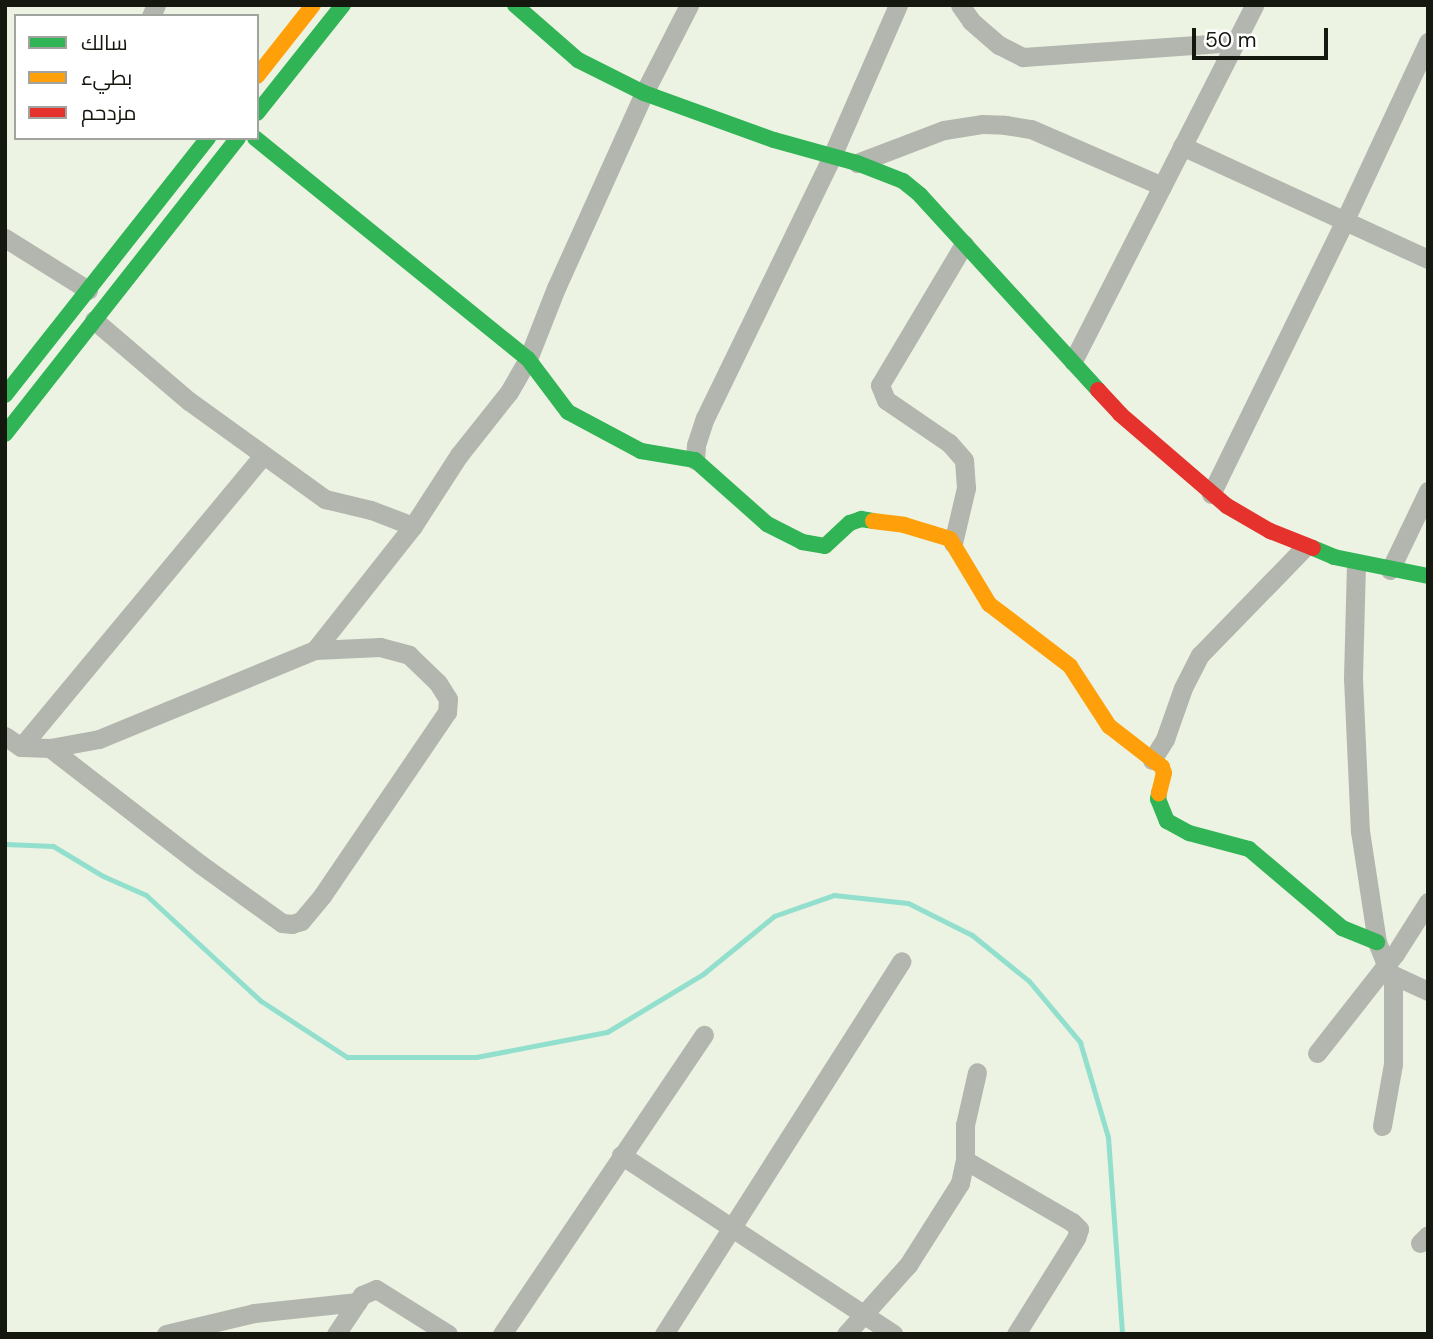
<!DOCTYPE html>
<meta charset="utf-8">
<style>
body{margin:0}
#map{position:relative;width:1433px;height:1339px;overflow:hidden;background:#edf3e2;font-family:"DM Sans",Cairo,sans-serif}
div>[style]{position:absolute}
.stream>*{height:5px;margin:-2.5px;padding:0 2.5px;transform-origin:2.5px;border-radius:2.5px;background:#92dfce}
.street>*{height:19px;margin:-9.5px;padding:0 9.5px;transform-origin:9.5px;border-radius:9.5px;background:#b2b6af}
.fast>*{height:16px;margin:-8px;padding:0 8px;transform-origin:8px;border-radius:8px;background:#30b455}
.slow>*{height:16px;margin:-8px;padding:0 8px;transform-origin:8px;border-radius:8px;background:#ff9f0a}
.jam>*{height:16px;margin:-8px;padding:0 8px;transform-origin:8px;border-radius:8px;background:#e5322d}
span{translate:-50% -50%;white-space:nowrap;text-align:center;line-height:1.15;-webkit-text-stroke:6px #fff;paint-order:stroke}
.frame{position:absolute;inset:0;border:7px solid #15180e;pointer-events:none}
.legend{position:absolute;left:14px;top:14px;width:245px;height:126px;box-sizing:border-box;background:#fff;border:2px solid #a1a39f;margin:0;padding:9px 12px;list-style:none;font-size:21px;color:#15180e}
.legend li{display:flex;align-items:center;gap:14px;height:35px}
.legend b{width:35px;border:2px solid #a1a39f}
.scale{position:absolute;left:1192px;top:28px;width:136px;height:32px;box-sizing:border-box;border:4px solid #15180e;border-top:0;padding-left:9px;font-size:21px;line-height:24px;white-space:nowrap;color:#15180e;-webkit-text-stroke:5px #fff;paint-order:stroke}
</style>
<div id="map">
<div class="stream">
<i style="left:5px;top:844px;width:48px;rotate:2.4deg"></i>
<i style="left:53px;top:846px;width:58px;rotate:31deg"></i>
<i style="left:103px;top:876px;width:47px;rotate:23.8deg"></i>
<i style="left:146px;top:895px;width:156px;rotate:42.7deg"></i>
<i style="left:261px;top:1001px;width:103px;rotate:33.1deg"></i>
<i style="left:347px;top:1057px;width:129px"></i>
<i style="left:476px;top:1057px;width:133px;rotate:-10.8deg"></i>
<i style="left:607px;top:1032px;width:112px;rotate:-31.1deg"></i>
<i style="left:703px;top:974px;width:92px;rotate:-39.2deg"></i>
<i style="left:774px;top:916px;width:64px;rotate:-19.3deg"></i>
<i style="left:834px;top:895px;width:74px;rotate:6.2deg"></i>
<i style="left:908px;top:903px;width:72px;rotate:26.6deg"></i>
<i style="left:972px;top:935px;width:73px;rotate:38.9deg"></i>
<i style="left:1029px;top:981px;width:80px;rotate:50.1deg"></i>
<i style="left:1080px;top:1042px;width:99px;rotate:73.6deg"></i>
<i style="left:1108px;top:1137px;width:197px;rotate:85.9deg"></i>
</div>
<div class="street">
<i style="left:960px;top:5px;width:19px;rotate:55deg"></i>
<i style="left:971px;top:21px;width:37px;rotate:41deg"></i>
<i style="left:999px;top:45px;width:27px;rotate:27deg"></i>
<i style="left:1023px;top:57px;width:213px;rotate:-4deg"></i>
<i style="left:151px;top:16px;width:12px;rotate:-66deg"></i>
<i style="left:1182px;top:146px;width:271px;rotate:24.7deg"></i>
<i style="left:857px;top:163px;width:93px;rotate:-20.8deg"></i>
<i style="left:944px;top:130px;width:38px;rotate:-9deg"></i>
<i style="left:982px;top:124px;width:23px;rotate:2deg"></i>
<i style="left:1005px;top:125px;width:26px;rotate:9deg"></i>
<i style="left:1031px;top:129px;width:143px;rotate:23.5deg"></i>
<i style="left:5px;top:238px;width:98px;rotate:32.1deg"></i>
<i style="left:94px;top:320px;width:125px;rotate:40.5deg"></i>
<i style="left:189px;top:401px;width:168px;rotate:35.8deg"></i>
<i style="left:325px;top:499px;width:47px;rotate:13.4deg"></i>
<i style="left:371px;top:510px;width:45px;rotate:20.9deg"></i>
<i style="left:1073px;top:361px;width:399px;rotate:-63deg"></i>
<i style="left:695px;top:460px;width:15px;rotate:-86deg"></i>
<i style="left:696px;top:445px;width:28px;rotate:-72deg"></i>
<i style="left:705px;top:418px;width:291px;rotate:-64.1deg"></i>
<i style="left:832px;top:156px;width:165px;rotate:-66.4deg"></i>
<i style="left:1211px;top:494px;width:303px;rotate:-63.9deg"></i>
<i style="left:1344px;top:222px;width:199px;rotate:-65deg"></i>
<i style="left:953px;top:543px;width:57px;rotate:-76.7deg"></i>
<i style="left:966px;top:488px;width:28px;rotate:-94deg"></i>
<i style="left:964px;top:460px;width:23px;rotate:-131deg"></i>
<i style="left:949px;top:443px;width:76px;rotate:-145.7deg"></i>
<i style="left:886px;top:400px;width:16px;rotate:-112deg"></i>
<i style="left:880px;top:385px;width:164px;rotate:-59.2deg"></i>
<i style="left:1356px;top:563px;width:115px;rotate:91.5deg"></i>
<i style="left:1353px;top:678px;width:153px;rotate:87.4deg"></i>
<i style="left:1360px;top:831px;width:112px;rotate:81.3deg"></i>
<i style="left:1377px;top:942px;width:43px;rotate:68.2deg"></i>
<i style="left:1393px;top:982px;width:82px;rotate:90deg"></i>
<i style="left:1393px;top:1064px;width:63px;rotate:100.1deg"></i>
<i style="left:1390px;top:570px;width:88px;rotate:-64.3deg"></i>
<i style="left:315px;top:650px;width:158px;rotate:-51.7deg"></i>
<i style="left:413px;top:526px;width:85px;rotate:-57.1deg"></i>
<i style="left:459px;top:455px;width:80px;rotate:-51.6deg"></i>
<i style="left:509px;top:392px;width:38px;rotate:-60deg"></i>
<i style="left:528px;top:359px;width:76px;rotate:-68.5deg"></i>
<i style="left:556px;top:288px;width:214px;rotate:-65.7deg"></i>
<i style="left:644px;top:93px;width:99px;rotate:-62.9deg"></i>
<i style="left:5px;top:736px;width:19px;rotate:35deg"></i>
<i style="left:21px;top:747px;width:29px;rotate:2deg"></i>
<i style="left:50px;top:748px;width:50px;rotate:-10.4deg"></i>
<i style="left:99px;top:739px;width:234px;rotate:-22.4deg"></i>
<i style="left:315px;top:650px;width:65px;rotate:-2.6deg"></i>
<i style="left:380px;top:647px;width:30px;rotate:15deg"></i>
<i style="left:409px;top:655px;width:40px;rotate:44deg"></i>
<i style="left:438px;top:683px;width:19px;rotate:58deg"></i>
<i style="left:448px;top:699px;width:13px;rotate:94deg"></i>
<i style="left:447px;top:712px;width:222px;rotate:124.2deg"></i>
<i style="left:322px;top:896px;width:33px;rotate:130deg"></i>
<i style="left:301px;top:921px;width:9px;rotate:162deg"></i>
<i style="left:292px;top:924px;width:10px;rotate:-174deg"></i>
<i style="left:282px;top:923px;width:101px;rotate:-144.3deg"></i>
<i style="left:200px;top:864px;width:190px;rotate:-142.3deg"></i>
<i style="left:21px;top:747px;width:378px;rotate:-50.3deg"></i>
<i style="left:1152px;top:760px;width:25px;rotate:-58deg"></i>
<i style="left:1165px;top:739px;width:54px;rotate:-70.6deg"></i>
<i style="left:1183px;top:688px;width:37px;rotate:-63deg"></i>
<i style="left:1200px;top:655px;width:151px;rotate:-45.8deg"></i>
<i style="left:1391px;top:974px;width:41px;rotate:24.7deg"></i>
<i style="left:1317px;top:1053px;width:126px;rotate:-51.8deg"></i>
<i style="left:1395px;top:954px;width:62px;rotate:-57.6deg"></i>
<i style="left:621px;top:1155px;width:326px;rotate:33.3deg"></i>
<i style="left:965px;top:1160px;width:124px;rotate:30.1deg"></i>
<i style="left:1072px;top:1222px;width:10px;rotate:45deg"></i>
<i style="left:1079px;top:1229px;width:9px;rotate:108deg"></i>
<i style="left:1076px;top:1238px;width:113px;rotate:122deg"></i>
<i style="left:1420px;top:1243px;width:11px;rotate:-45deg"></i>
<i style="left:166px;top:1334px;width:90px;rotate:-13.4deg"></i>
<i style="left:254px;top:1313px;width:104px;rotate:-6.1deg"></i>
<i style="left:336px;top:1334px;width:47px;rotate:-56.3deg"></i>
<i style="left:362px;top:1295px;width:15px;rotate:-23deg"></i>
<i style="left:376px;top:1289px;width:85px;rotate:32deg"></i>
<i style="left:502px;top:1334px;width:361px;rotate:-56deg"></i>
<i style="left:664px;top:1334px;width:442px;rotate:-57.5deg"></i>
<i style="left:846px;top:1334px;width:93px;rotate:-48.1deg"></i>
<i style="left:908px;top:1265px;width:97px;rotate:-57.6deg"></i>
<i style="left:960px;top:1183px;width:24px;rotate:-78deg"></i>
<i style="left:965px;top:1160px;width:35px;rotate:-90deg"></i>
<i style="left:965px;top:1125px;width:54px;rotate:-77.2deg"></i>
</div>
<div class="fast">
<i style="left:515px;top:5px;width:84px;rotate:41.1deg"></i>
<i style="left:578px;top:60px;width:74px;rotate:26.6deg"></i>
<i style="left:644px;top:93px;width:138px;rotate:19.9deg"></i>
<i style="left:774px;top:140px;width:86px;rotate:15.5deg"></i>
<i style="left:857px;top:163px;width:49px;rotate:21.4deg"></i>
<i style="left:903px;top:181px;width:22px;rotate:39deg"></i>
<i style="left:920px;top:195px;width:264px;rotate:47.6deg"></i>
<i style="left:257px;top:113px;width:138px;rotate:-51.5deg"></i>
<i style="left:255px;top:138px;width:351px;rotate:39deg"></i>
<i style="left:528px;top:359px;width:66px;rotate:53deg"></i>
<i style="left:568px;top:412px;width:83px;rotate:28.1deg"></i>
<i style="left:641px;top:451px;width:55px;rotate:9.5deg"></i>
<i style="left:695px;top:460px;width:96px;rotate:41.6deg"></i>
<i style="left:767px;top:524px;width:39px;rotate:27deg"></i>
<i style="left:802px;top:542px;width:23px;rotate:10deg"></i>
<i style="left:825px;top:546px;width:34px;rotate:-43deg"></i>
<i style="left:850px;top:523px;width:12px;rotate:-20deg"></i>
<i style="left:861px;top:519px;width:12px;rotate:9deg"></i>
<i style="left:5px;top:395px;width:328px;rotate:-51.7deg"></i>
<i style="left:5px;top:434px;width:377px;rotate:-51.8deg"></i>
<i style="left:1313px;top:548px;width:23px;rotate:23deg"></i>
<i style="left:1334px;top:557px;width:96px;rotate:11.4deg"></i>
<i style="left:1159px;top:793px;width:6px;rotate:99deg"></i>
<i style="left:1158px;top:799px;width:24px;rotate:68deg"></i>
<i style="left:1167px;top:821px;width:25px;rotate:29deg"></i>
<i style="left:1189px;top:833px;width:62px;rotate:14.9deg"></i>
<i style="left:1249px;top:849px;width:122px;rotate:40.3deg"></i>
<i style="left:1342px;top:928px;width:38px;rotate:22deg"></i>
</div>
<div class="slow">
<i style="left:257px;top:76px;width:90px;rotate:-51.7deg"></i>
<i style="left:873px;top:521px;width:31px;rotate:7deg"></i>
<i style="left:904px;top:525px;width:48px;rotate:16.9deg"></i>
<i style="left:950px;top:539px;width:76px;rotate:59deg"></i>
<i style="left:989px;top:604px;width:102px;rotate:37.4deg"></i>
<i style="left:1070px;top:666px;width:72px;rotate:57deg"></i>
<i style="left:1109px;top:726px;width:67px;rotate:37.7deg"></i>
<i style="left:1162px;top:767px;width:6px;rotate:72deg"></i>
<i style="left:1164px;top:773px;width:21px;rotate:104deg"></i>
</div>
<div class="jam">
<i style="left:1098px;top:390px;width:33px;rotate:47deg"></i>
<i style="left:1120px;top:414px;width:141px;rotate:40.7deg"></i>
<i style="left:1227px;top:506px;width:50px;rotate:30.2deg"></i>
<i style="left:1270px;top:531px;width:46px;rotate:21.6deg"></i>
</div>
<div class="frame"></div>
<ul class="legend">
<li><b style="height:9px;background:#30b455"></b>سالك</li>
<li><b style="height:9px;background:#ff9f0a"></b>بطيء</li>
<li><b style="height:9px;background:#e5322d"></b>مزدحم</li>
</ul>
<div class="scale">50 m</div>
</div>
